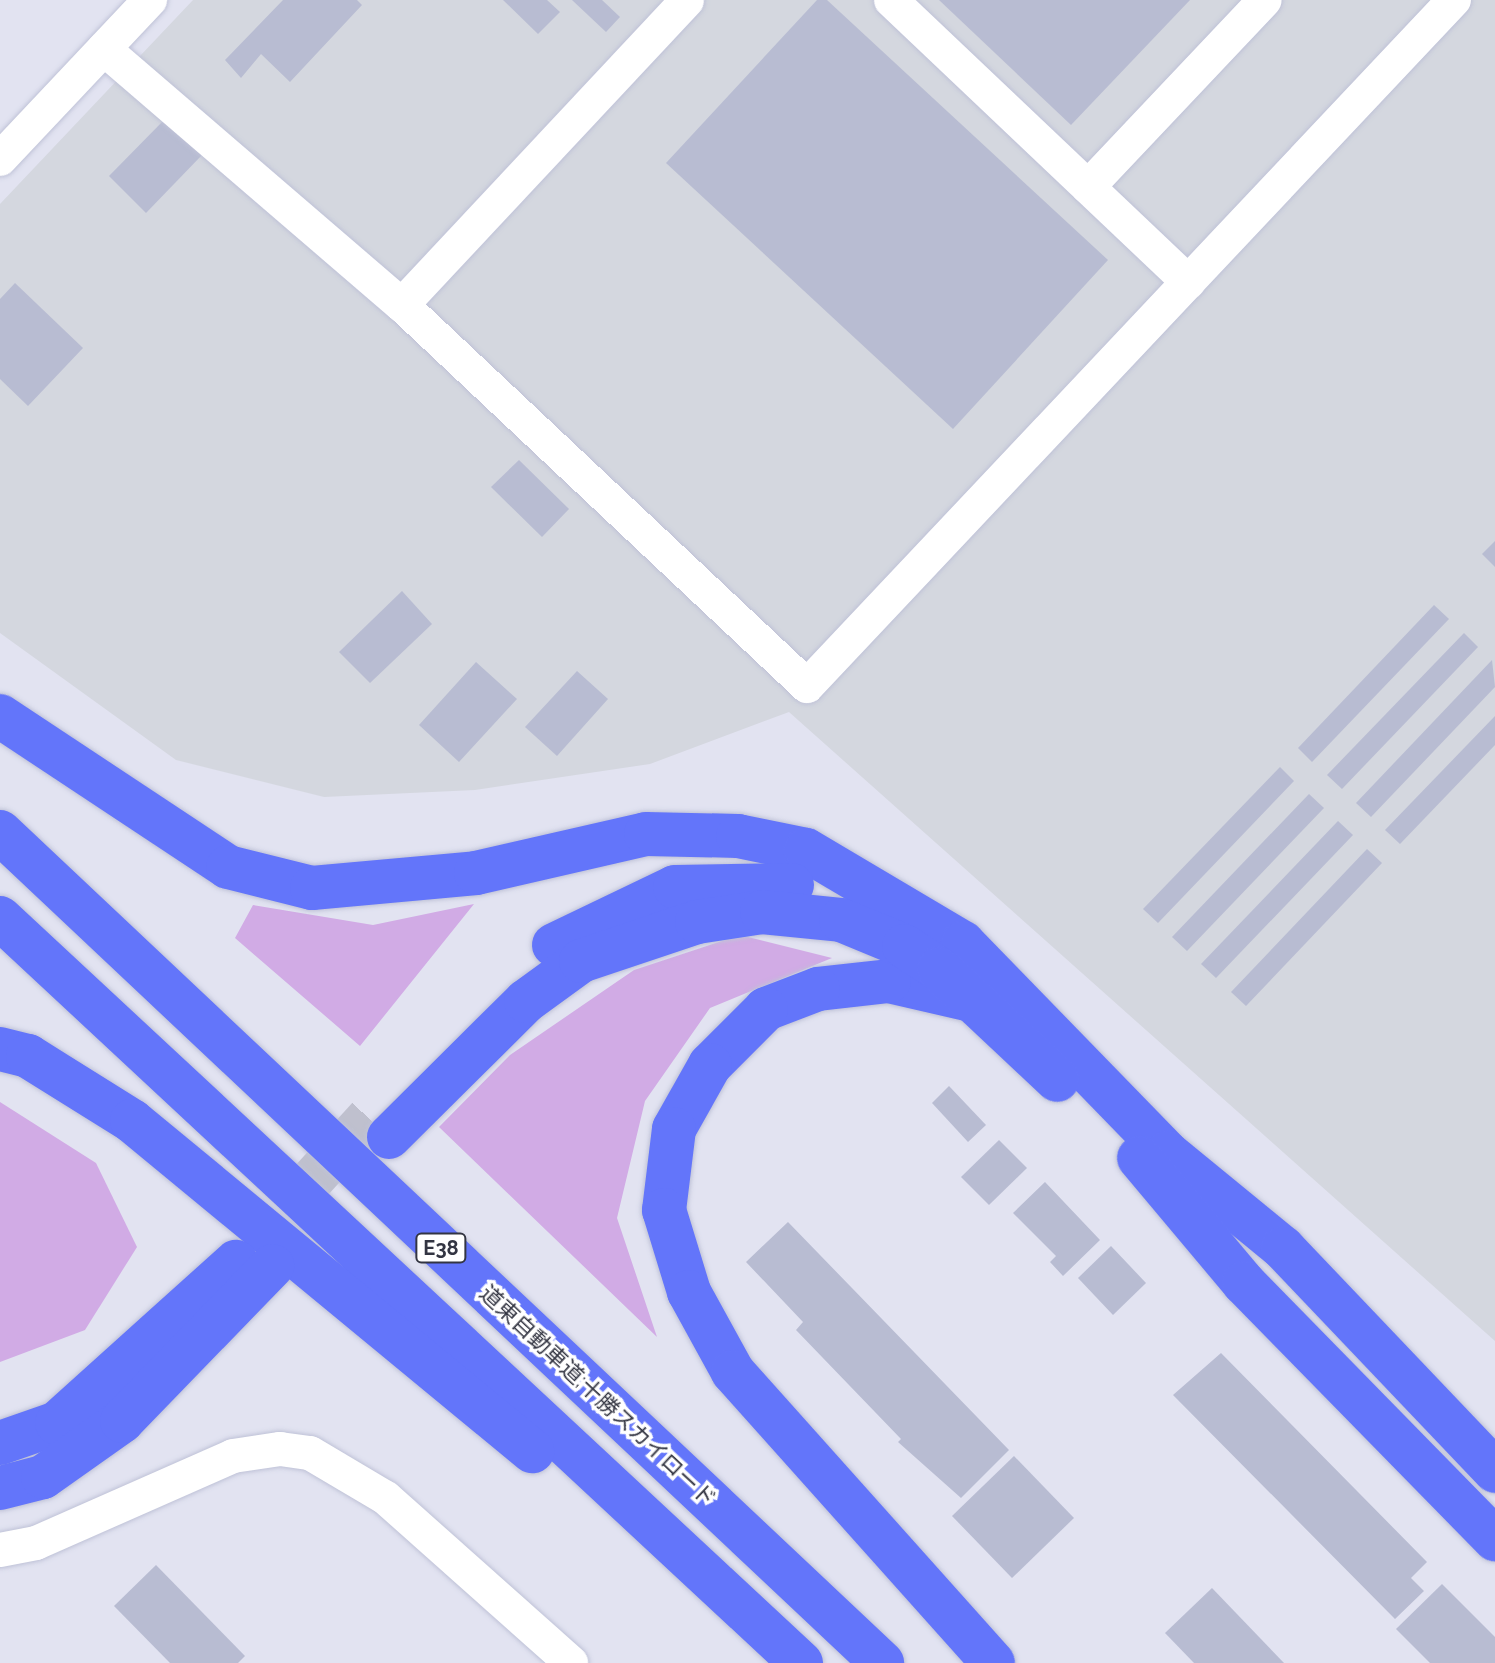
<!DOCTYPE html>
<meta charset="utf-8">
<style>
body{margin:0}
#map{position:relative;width:1495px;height:1663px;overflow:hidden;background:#e2e3f1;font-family:Raleway,"Noto Sans JP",sans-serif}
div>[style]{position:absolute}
.industrial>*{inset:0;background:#d4d7df}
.green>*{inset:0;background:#d1abe5}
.building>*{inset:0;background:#b8bcd2}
.highway-tunnel>*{height:44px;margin-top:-22px;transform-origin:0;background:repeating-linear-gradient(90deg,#bfc0ce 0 44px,transparent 0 66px)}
.roads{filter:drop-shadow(0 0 2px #bfc2d7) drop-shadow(0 0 2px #bfc2d7)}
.minor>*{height:34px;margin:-17px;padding:0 17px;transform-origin:17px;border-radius:17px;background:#fff}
.highway>*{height:44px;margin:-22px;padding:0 22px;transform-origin:22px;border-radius:22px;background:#6375fa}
span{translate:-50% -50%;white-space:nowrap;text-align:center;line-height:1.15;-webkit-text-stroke:7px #fff;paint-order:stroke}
.shield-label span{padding:2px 6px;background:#fff;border:2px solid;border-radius:6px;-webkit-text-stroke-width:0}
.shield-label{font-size:20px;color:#333542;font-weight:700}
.street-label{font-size:22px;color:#333542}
</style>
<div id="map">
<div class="industrial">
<i style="clip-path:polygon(193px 0,1495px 0,1495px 1341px,789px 712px,650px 764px,475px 790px,324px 797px,176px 760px,0 633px,0 204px)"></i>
</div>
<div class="green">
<i style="clip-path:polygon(474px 904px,360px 1046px,235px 938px,253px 905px,373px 925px)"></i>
<i style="clip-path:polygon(740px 935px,832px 958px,710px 1008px,645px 1101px,617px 1218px,657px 1337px,439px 1127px,510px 1055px,634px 970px)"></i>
<i style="clip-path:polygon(0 1102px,96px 1163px,137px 1247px,85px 1330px,0 1362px)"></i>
</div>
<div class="building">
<i style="clip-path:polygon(283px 0,357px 0,362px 5px,290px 82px,261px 54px,241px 78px,225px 60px)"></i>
<i style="clip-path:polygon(503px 0,547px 0,560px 12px,538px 34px)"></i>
<i style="clip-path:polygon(572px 0,602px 0,620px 17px,606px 32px)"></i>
<i style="clip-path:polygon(817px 0,827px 0,1108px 260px,953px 429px,666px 163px)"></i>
<i style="clip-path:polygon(939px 0,1190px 0,1071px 125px)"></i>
<i style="clip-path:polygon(165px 119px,202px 155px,146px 213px,109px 176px)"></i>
<i style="clip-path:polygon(15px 283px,83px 348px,28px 406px,0 379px,0 299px)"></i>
<i style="clip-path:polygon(519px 460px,569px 509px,542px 537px,491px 487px)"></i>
<i style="clip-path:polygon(1495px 541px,1495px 567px,1482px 554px)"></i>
<i style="clip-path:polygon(402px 591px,432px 624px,370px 683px,339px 652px)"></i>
<i style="clip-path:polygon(1434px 605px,1449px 619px,1312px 762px,1298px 748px)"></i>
<i style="clip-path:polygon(1464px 633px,1478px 647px,1342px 789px,1327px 775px)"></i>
<i style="clip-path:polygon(1492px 660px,1495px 687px,1371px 817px,1356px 803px)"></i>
<i style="clip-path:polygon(476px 662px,517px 699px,459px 762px,419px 725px)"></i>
<i style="clip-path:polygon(577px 671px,608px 699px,557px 756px,525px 727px)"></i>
<i style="clip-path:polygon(1495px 716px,1495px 745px,1400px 844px,1385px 830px)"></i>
<i style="clip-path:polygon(1280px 767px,1294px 781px,1158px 923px,1143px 909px)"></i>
<i style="clip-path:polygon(1309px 794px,1324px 808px,1187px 951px,1172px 937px)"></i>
<i style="clip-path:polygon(1338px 821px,1353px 835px,1216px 978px,1201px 964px)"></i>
<i style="clip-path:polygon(1367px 849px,1382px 863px,1246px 1006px,1231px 992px)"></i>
<i style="clip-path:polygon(949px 1086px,986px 1125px,968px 1142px,932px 1103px)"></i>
<i style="clip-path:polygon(999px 1140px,1027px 1168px,989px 1205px,961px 1177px)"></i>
<i style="clip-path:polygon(1045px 1182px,1100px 1240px,1063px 1276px,1050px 1262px,1056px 1256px,1013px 1213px)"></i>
<i style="clip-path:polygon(788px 1222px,1009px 1450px,961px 1498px,898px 1442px,901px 1439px,796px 1330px,803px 1322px,746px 1262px)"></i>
<i style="clip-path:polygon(1111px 1246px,1146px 1283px,1113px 1315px,1078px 1278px)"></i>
<i style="clip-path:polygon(1221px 1353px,1427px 1562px,1411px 1578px,1424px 1591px,1395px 1619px,1173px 1395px)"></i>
<i style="clip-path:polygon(1014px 1456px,1074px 1518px,1012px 1578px,952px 1516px)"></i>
<i style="clip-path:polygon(156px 1565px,245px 1656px,238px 1663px,170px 1663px,114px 1606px)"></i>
<i style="clip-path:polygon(1442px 1584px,1495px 1637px,1495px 1663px,1430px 1663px,1396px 1629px)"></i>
<i style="clip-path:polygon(1212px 1588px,1284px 1663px,1194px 1663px,1165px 1633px)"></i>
</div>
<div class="highway-tunnel">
<i style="left:250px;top:1248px;width:180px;rotate:-47.7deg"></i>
</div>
<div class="roads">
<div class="minor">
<i style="left:891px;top:0;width:410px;rotate:43.5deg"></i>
<i style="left:104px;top:49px;width:393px;rotate:40.7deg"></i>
<i style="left:402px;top:305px;width:556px;rotate:43.25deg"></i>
<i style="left:807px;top:686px;width:943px;rotate:-46.68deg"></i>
<i style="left:0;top:159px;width:219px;rotate:-46.7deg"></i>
<i style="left:1088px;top:187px;width:257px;rotate:-46.6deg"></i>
<i style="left:402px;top:305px;width:417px;rotate:-46.9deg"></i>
<i style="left:0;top:1550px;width:37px;rotate:-11deg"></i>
<i style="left:36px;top:1543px;width:215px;rotate:-23.8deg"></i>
<i style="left:233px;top:1456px;width:48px;rotate:-8.5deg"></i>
<i style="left:280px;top:1449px;width:30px;rotate:8deg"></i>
<i style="left:310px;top:1453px;width:88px;rotate:30.6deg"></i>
<i style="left:386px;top:1498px;width:248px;rotate:41.7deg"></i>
</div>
<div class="highway">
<i style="left:0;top:716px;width:273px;rotate:33.5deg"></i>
<i style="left:228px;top:867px;width:87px;rotate:14deg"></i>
<i style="left:312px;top:888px;width:165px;rotate:-5.2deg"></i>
<i style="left:476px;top:873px;width:174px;rotate:-12.9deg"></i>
<i style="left:646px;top:834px;width:92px;rotate:1.2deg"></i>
<i style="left:738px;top:836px;width:69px;rotate:11.6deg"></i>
<i style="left:806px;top:850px;width:182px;rotate:30.6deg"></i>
<i style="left:963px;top:943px;width:293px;rotate:45.8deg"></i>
<i style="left:1167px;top:1153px;width:150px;rotate:39.3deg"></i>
<i style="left:1283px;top:1248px;width:308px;rotate:46.4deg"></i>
<i style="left:0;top:832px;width:1212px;rotate:43.29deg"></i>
<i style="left:0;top:918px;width:1094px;rotate:42.93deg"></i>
<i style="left:554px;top:945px;width:134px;rotate:-25.6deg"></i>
<i style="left:675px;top:887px;width:117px;rotate:-1deg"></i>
<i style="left:967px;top:999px;width:80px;rotate:-167deg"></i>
<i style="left:889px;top:981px;width:71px;rotate:173.6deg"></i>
<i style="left:818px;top:989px;width:56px;rotate:159deg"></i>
<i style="left:766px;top:1009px;width:79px;rotate:135deg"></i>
<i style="left:710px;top:1065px;width:73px;rotate:119.4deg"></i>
<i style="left:674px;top:1129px;width:82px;rotate:97deg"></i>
<i style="left:664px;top:1210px;width:86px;rotate:73deg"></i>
<i style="left:689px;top:1292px;width:91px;rotate:61.2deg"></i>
<i style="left:733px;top:1372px;width:390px;rotate:48.2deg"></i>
<i style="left:0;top:1049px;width:29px;rotate:14deg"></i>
<i style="left:28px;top:1056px;width:123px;rotate:32deg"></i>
<i style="left:132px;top:1121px;width:519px;rotate:39.52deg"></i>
<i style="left:389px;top:1137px;width:193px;rotate:-44.8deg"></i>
<i style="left:526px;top:1001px;width:68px;rotate:-36deg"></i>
<i style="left:581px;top:961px;width:122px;rotate:-18.6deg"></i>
<i style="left:697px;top:922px;width:66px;rotate:-8.7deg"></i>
<i style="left:762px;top:912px;width:79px;rotate:5.8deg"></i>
<i style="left:841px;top:920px;width:68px;rotate:22.4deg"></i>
<i style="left:904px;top:946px;width:42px;rotate:33.3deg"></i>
<i style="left:939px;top:969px;width:162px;rotate:43.2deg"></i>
<i style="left:1139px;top:1158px;width:163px;rotate:50deg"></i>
<i style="left:1244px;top:1283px;width:359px;rotate:45.6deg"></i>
<i style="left:0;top:1443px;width:60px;rotate:-19.3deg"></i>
<i style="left:57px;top:1423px;width:241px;rotate:-42deg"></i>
<i style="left:0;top:1488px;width:44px;rotate:-14.3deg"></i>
<i style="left:43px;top:1477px;width:97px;rotate:-35.3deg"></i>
<i style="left:122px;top:1421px;width:216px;rotate:-45.9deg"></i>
</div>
</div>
<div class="shield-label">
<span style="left:441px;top:1248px">E38</span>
</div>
<div class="street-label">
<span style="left:598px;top:1396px;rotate:43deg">道東自動車道;十勝スカイロード</span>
</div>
</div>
